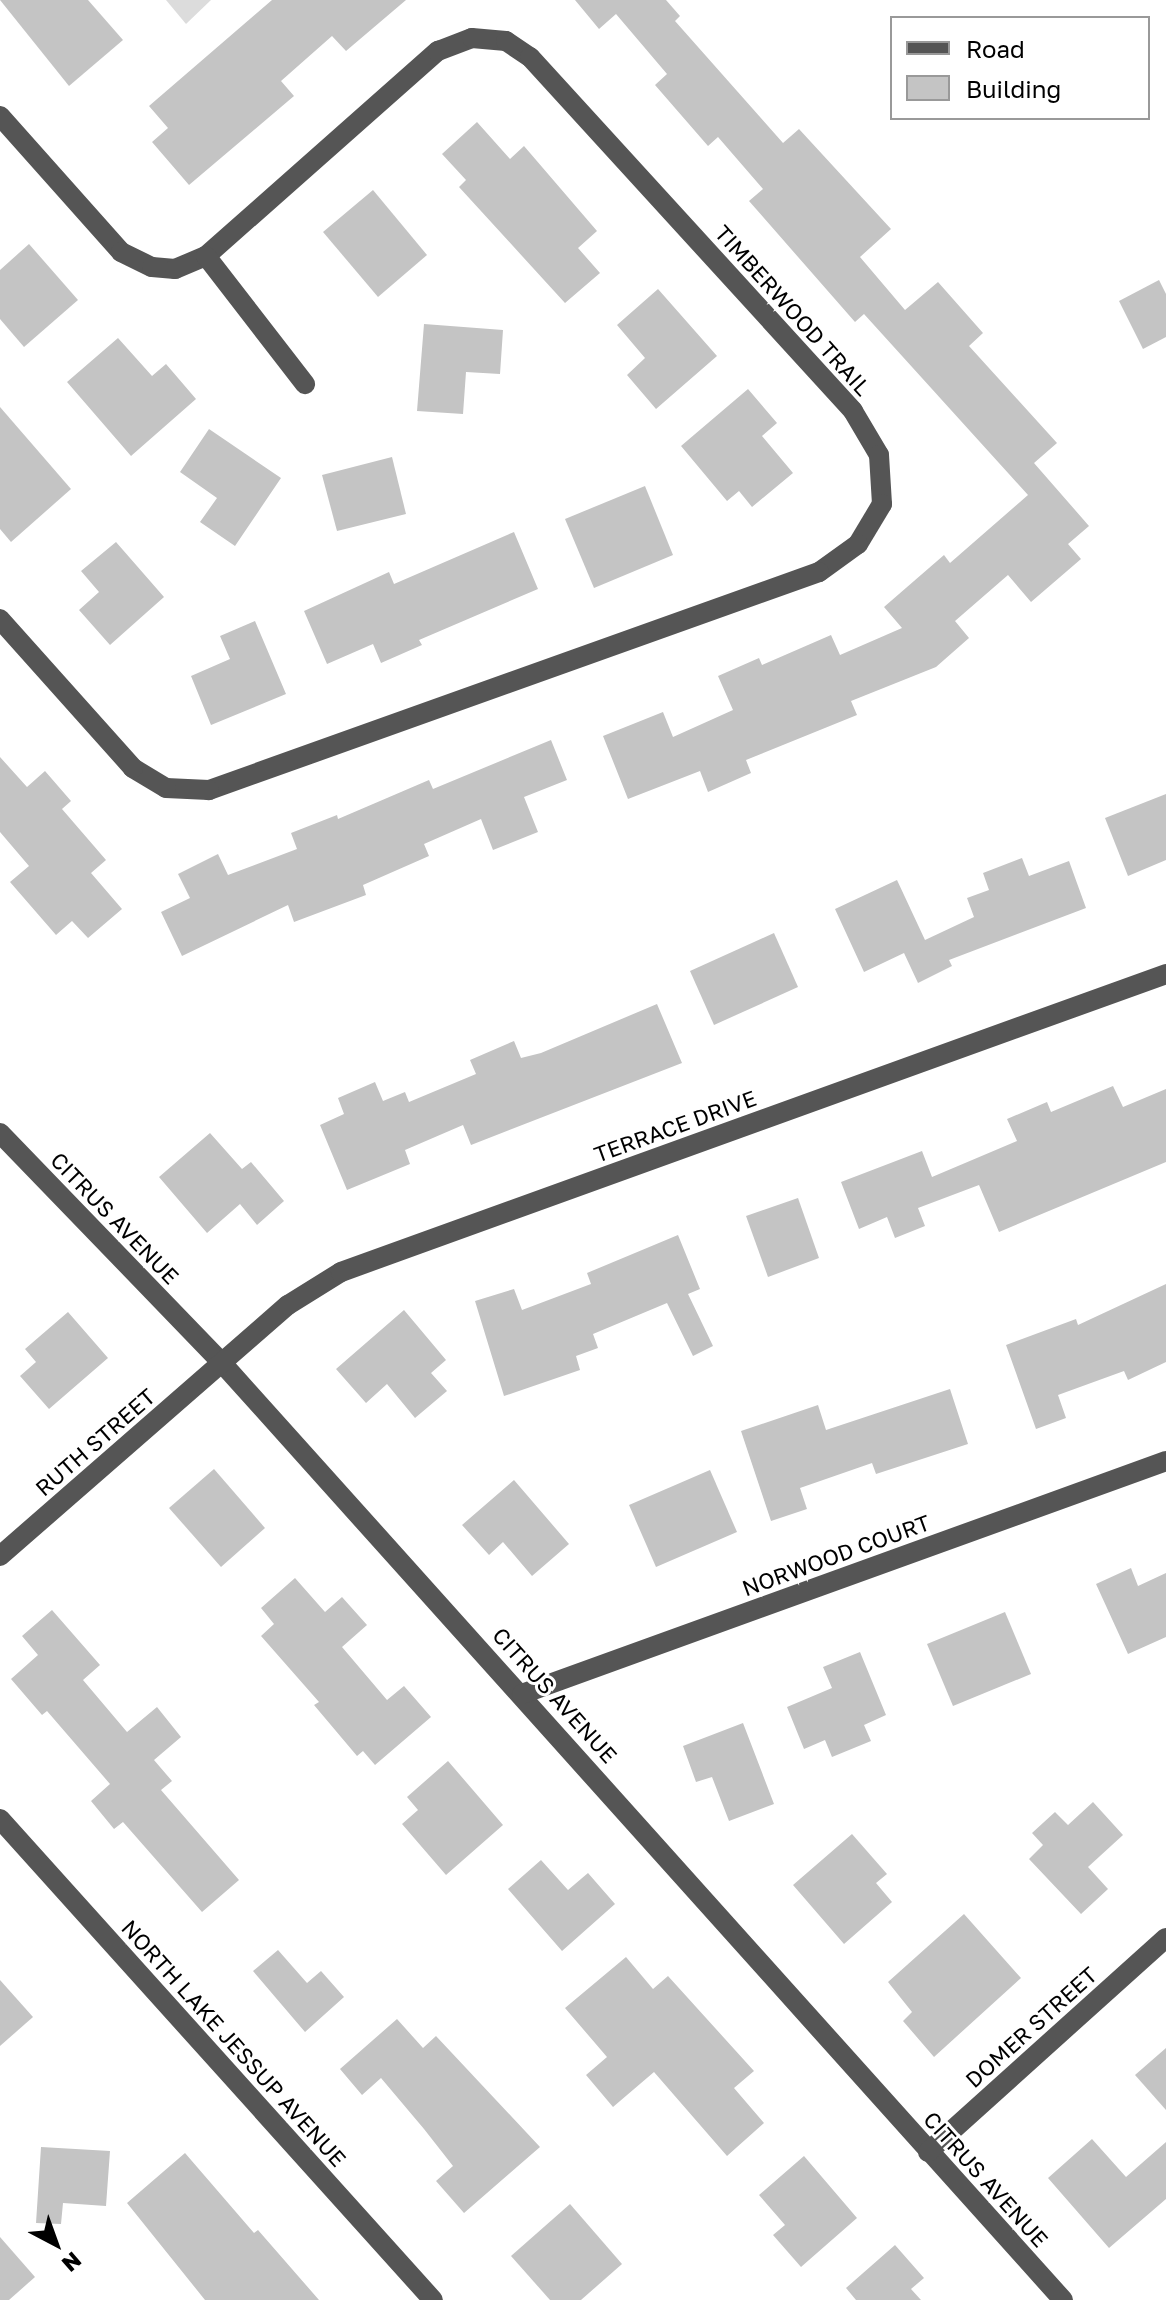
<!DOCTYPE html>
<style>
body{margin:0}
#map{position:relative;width:1166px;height:2300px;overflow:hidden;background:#fff;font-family:"Golos Text",sans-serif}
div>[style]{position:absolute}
.green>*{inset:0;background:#dcdcdc}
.building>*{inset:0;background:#c4c4c4}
.minor>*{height:20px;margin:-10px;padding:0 10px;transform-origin:10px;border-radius:10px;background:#555}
span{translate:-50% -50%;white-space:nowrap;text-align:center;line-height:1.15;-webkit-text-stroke:6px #fff;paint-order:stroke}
.street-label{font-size:22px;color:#000}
.legend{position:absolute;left:890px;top:16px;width:260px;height:104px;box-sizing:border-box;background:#fff;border:2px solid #999;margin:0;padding:10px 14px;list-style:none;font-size:24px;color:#000}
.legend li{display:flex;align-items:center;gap:16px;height:40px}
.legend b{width:40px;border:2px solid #999}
.north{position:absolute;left:16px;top:2204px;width:80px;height:80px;-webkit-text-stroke:6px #fff;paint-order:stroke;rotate:139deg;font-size:22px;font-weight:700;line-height:32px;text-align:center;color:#000}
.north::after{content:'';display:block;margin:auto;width:28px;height:36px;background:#000;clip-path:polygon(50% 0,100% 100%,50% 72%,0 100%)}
</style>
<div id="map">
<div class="green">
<i style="clip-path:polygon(166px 0,211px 0,186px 24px)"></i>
</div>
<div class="building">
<i style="clip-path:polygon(0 0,88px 0,123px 40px,69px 86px)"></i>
<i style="clip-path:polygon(272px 0,406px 0,346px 51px,332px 36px,281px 81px,294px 96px,189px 185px,152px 142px,168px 128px,149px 106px)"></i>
<i style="clip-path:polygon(575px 0,666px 0,680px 16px,675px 21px,783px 143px,799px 129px,891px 229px,860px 257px,905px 310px,938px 282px,983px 333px,969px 346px,1057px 443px,1034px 463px,1089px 526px,1068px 544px,1081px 559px,1031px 602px,1008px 575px,955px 621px,969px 638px,936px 667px,851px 701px,857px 715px,746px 760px,751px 773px,708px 792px,700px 771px,628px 799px,603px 736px,663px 712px,673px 737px,733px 710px,718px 676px,759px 658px,762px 665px,831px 635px,840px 655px,902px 628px,884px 607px,944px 555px,950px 563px,1028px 495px,864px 314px,855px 322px,749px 201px,763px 189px,718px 137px,708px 146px,655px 85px,667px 74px,616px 14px,599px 29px)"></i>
<i style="clip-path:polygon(477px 122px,510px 159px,524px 146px,597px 231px,578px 248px,600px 273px,565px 303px,459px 187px,466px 180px,442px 154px)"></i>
<i style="clip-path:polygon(373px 190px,427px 255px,378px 297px,323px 232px)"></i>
<i style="clip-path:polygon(29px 244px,78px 300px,24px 347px,0 319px,0 270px)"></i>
<i style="clip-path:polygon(1159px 280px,1166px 294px,1166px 337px,1143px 349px,1119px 301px)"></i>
<i style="clip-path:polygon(658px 289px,717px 356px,656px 409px,627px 375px,645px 358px,617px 325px)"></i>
<i style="clip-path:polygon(424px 324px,503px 330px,500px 374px,466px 372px,463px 414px,417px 411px)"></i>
<i style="clip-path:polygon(118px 338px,152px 376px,166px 364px,196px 399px,131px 456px,67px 382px)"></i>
<i style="clip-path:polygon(748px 389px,777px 423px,762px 436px,793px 473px,752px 507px,739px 491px,727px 501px,681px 446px)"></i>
<i style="clip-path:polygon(0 407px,71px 489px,11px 542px,0 529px)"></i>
<i style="clip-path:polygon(209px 429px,281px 478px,235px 546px,200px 522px,217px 498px,180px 472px)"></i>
<i style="clip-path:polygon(392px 457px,406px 514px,337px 531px,322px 475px)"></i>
<i style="clip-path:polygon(645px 486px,673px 555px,594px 588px,565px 519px)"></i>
<i style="clip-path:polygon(514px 532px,538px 589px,419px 640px,422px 645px,381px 663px,373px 644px,327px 664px,304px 611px,389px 572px,394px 584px)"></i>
<i style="clip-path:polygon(116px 542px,164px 597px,110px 645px,79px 610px,99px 592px,81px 571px)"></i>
<i style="clip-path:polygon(255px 621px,286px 694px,211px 725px,191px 676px,230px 659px,220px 636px)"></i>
<i style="clip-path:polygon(551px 740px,567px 780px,524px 797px,538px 832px,493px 850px,481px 819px,424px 844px,429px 856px,363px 885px,366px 895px,294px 922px,288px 905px,182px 956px,161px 912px,190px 898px,178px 874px,218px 854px,228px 875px,297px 849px,291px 833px,337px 815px,338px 819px,429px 780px,433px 789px)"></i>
<i style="clip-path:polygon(0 757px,27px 787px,45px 771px,71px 801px,62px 809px,106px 860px,91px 873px,122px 909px,88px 938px,72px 921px,56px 935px,10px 882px,29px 866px,0 832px)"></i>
<i style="clip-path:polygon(1166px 794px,1166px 860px,1128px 876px,1105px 818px)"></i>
<i style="clip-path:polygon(1022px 858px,1029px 876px,1069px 861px,1086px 908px,949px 960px,952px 966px,918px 983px,904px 953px,864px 972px,835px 909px,897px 880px,925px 940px,974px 917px,967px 898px,989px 890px,983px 873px)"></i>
<i style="clip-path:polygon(774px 933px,798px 987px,714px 1025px,690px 971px)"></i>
<i style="clip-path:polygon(657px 1004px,682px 1063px,471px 1145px,463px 1125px,405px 1150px,410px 1164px,347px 1190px,320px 1125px,344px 1114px,338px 1098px,375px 1082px,383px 1101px,405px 1092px,409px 1102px,476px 1074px,470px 1060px,514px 1041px,521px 1058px,541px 1053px)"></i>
<i style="clip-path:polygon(1113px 1086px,1123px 1107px,1166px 1089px,1166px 1162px,999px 1232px,979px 1185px,918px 1208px,925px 1226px,895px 1238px,887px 1217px,859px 1229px,841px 1182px,922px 1151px,932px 1177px,1017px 1141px,1007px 1119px,1047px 1102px,1051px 1112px)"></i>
<i style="clip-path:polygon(210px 1133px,242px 1169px,251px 1162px,284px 1201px,257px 1225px,240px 1204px,207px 1233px,159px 1177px)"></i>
<i style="clip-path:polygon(798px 1198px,819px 1258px,768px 1277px,746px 1216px)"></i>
<i style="clip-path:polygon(678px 1235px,700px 1289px,688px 1294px,713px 1346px,693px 1356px,667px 1303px,593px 1334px,598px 1348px,576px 1356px,580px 1370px,504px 1396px,475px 1301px,514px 1289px,522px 1310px,591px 1284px,587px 1273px)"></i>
<i style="clip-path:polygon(1166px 1284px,1166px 1362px,1128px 1380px,1124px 1371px,1058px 1395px,1066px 1418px,1036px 1429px,1006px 1345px,1076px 1319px,1078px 1325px)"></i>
<i style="clip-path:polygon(404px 1310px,446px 1360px,431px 1373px,447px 1391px,415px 1418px,387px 1384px,366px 1403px,336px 1369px)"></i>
<i style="clip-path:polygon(68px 1312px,108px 1358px,49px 1409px,20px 1376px,36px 1362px,25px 1349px)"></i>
<i style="clip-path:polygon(950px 1389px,968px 1444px,876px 1474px,872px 1463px,800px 1488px,807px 1509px,771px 1521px,741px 1431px,818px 1405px,826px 1430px)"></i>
<i style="clip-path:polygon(214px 1469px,265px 1528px,221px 1567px,169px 1508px)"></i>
<i style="clip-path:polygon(710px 1470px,737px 1532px,656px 1567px,629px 1505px)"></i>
<i style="clip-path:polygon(514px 1480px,569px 1544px,532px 1576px,503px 1542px,489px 1555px,462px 1525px)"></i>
<i style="clip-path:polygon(1131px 1568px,1138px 1586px,1166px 1573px,1166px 1637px,1128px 1654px,1096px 1584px)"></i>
<i style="clip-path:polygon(295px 1578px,325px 1612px,342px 1597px,367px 1625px,342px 1647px,387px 1700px,404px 1686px,431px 1717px,375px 1765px,363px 1751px,357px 1756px,314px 1705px,319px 1702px,261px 1636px,274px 1624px,261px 1608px)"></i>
<i style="clip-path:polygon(52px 1610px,100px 1665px,83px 1680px,127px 1732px,157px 1707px,181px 1737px,154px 1760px,172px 1781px,161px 1790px,239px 1880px,202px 1912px,123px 1822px,114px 1829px,91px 1801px,110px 1784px,47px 1711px,42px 1715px,11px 1679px,38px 1655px,22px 1636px)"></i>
<i style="clip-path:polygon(1005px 1612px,1031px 1674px,953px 1706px,927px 1644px)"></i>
<i style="clip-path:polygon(860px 1652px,886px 1715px,864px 1725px,871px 1741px,832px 1757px,825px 1740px,804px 1749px,787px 1707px,832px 1688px,823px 1667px)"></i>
<i style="clip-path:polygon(743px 1723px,774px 1804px,729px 1821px,712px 1777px,696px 1782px,683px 1746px)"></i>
<i style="clip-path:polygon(448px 1761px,503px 1825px,446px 1875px,402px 1824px,418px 1810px,407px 1797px)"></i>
<i style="clip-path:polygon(1093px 1802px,1123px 1835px,1088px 1867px,1108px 1889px,1081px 1914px,1029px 1859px,1043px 1845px,1032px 1833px,1055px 1812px,1068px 1825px)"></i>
<i style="clip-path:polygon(852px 1834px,887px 1874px,876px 1883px,892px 1902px,844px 1944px,793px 1885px)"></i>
<i style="clip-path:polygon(541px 1860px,568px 1890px,588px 1873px,615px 1904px,562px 1951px,508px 1889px)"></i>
<i style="clip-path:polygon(964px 1914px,1021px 1978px,934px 2057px,903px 2021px,912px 2012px,888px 1982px)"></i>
<i style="clip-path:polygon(278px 1950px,307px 1983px,321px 1971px,344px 1997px,305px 2032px,253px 1971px)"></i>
<i style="clip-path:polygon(626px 1957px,653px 1989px,668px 1976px,754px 2071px,734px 2088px,764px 2123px,727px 2156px,654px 2072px,613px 2107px,586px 2075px,607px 2057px,565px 2008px)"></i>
<i style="clip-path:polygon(0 1980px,33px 2017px,0 2046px)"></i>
<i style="clip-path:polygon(397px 2019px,423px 2048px,436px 2036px,540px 2147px,464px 2213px,436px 2181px,453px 2166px,424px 2129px,381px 2078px,362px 2095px,340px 2069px)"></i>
<i style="clip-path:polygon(1166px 2048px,1166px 2110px,1135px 2075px)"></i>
<i style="clip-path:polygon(1092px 2139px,1126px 2177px,1166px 2142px,1166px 2199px,1109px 2248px,1048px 2178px)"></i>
<i style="clip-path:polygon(41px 2147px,110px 2151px,106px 2206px,63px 2203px,61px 2224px,36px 2223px)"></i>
<i style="clip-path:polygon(185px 2153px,254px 2233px,258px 2230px,319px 2300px,205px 2300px,127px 2203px)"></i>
<i style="clip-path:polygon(804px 2156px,857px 2218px,801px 2267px,773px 2235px,785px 2225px,759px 2195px)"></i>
<i style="clip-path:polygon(570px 2204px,622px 2264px,581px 2300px,550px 2300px,511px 2256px)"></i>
<i style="clip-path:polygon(0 2237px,35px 2277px,9px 2300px,0 2300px)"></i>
<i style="clip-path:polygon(895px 2245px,924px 2278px,911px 2289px,921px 2300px,856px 2300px,846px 2288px)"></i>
</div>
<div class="minor">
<i style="left:0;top:116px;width:182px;rotate:48.3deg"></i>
<i style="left:121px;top:252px;width:34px;rotate:26deg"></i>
<i style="left:152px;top:267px;width:23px;rotate:5deg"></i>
<i style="left:175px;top:269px;width:34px;rotate:-23deg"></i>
<i style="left:206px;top:256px;width:310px;rotate:-41.5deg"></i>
<i style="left:438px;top:51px;width:36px;rotate:-21deg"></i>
<i style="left:472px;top:38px;width:34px;rotate:5deg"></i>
<i style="left:506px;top:41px;width:29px;rotate:34deg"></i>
<i style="left:530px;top:57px;width:479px;rotate:47.6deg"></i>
<i style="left:853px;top:411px;width:51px;rotate:59.4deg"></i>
<i style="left:879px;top:455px;width:49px;rotate:86.5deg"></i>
<i style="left:882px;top:504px;width:47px;rotate:121deg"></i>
<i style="left:858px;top:544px;width:48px;rotate:144.3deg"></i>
<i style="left:819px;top:572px;width:648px;rotate:160.33deg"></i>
<i style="left:209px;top:790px;width:43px;rotate:-177.3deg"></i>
<i style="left:166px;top:788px;width:39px;rotate:-149deg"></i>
<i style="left:133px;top:768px;width:200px;rotate:-131.8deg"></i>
<i style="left:206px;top:256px;width:162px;rotate:52.3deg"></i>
<i style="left:0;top:1133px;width:320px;rotate:46deg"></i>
<i style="left:222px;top:1363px;width:1259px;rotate:48.09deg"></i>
<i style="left:0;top:1556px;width:382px;rotate:-41.1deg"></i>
<i style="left:288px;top:1305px;width:62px;rotate:-31.9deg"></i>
<i style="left:341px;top:1272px;width:877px;rotate:-19.86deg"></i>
<i style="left:522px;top:1694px;width:685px;rotate:-19.89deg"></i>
<i style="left:0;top:1819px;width:647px;rotate:48.01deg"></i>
<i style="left:928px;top:2152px;width:320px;rotate:-42deg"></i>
</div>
<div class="street-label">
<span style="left:793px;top:310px;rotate:48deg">TIMBERWOOD TRAIL</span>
<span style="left:675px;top:1126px;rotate:-20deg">TERRACE DRIVE</span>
<span style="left:115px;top:1218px;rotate:46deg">CITRUS AVENUE</span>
<span style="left:95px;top:1442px;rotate:-41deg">RUTH STREET</span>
<span style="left:836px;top:1555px;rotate:-20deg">NORWOOD COURT</span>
<span style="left:555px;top:1695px;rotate:48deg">CITRUS AVENUE</span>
<span style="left:1031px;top:2027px;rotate:-42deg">DOMER STREET</span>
<span style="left:234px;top:2043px;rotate:48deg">NORTH LAKE JESSUP AVENUE</span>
<span style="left:986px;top:2179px;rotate:48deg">CITRUS AVENUE</span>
</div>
<ul class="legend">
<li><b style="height:10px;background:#555"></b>Road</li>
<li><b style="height:22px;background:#c4c4c4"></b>Building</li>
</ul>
<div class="north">N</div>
</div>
